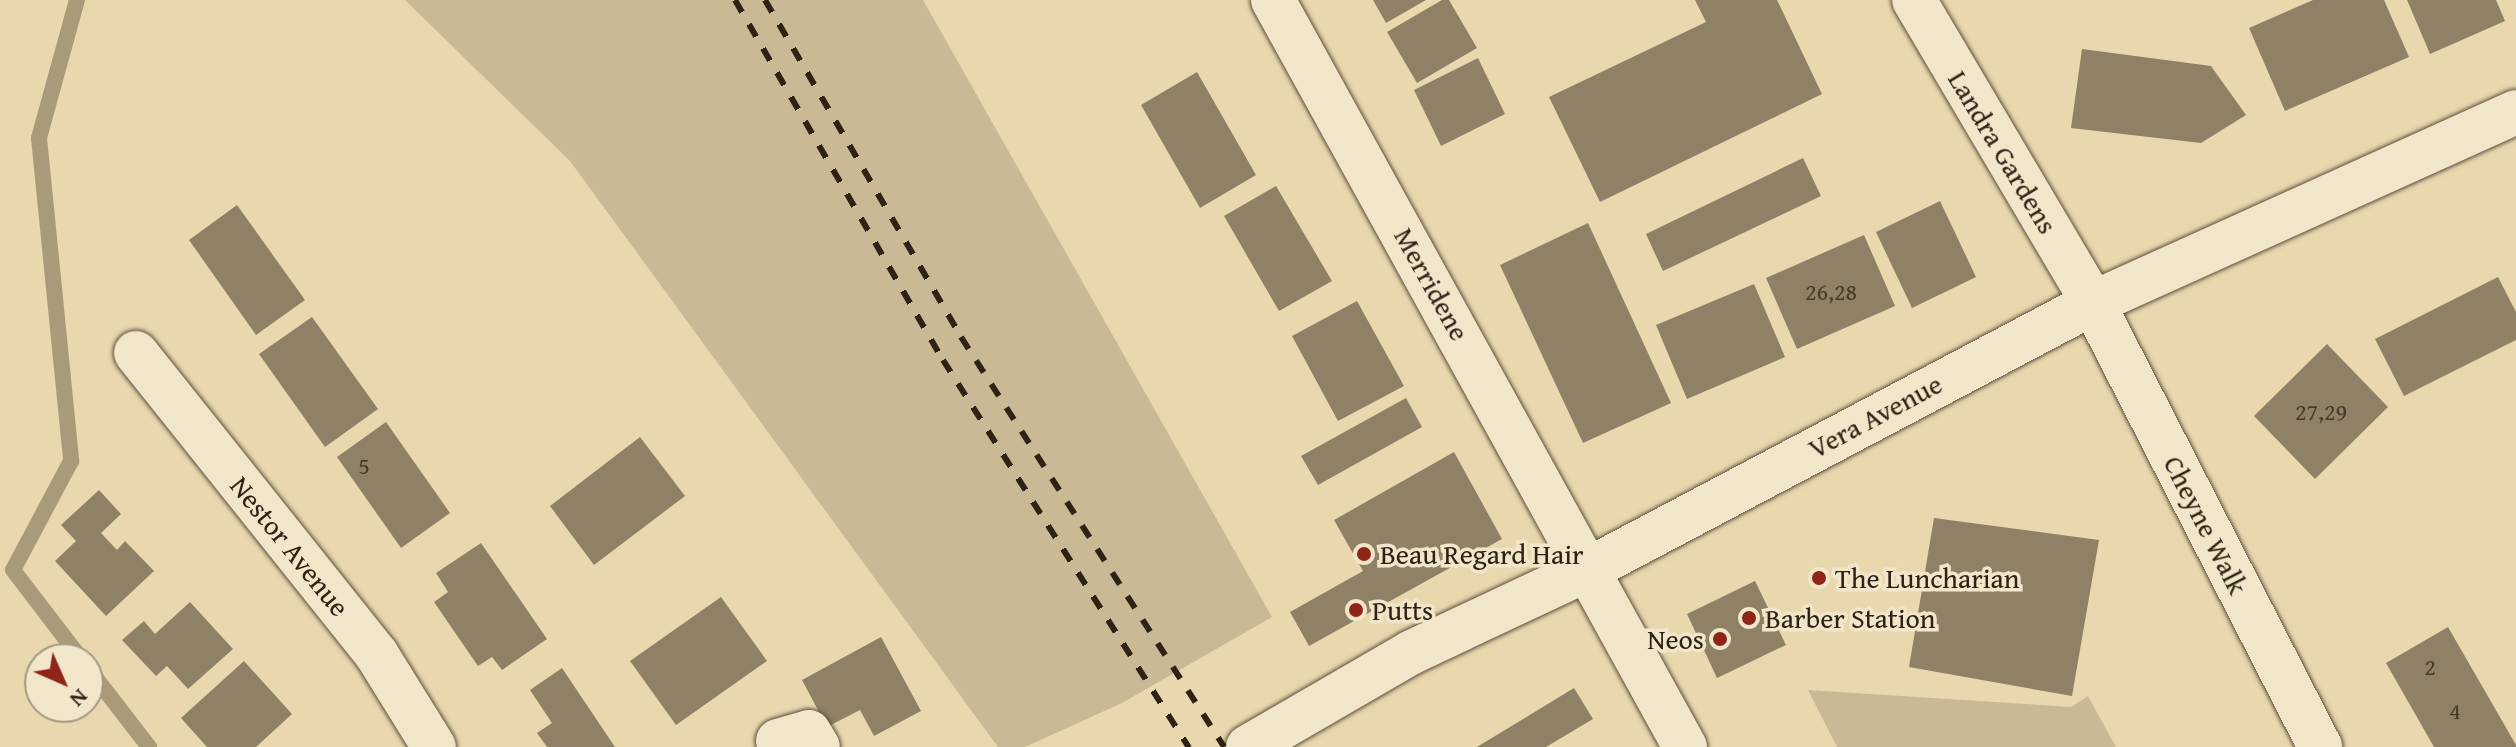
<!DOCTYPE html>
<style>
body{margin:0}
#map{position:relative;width:2516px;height:747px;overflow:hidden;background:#e9d8ae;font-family:"Gentium Book Plus",serif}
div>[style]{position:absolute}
.green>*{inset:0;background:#c9b994}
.stream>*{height:16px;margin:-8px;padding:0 8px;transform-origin:8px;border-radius:8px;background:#a99a7a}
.building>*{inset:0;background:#8f8165}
.roads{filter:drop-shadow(0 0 2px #5d503b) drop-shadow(0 0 2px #5d503b)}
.minor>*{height:44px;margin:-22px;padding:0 22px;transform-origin:22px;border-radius:22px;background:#f1e6ca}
.rail>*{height:6px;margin-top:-3px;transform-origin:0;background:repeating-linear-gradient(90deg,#2e2215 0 14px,transparent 0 28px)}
.dots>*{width:22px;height:22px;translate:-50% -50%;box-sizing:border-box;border:4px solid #f1e6ca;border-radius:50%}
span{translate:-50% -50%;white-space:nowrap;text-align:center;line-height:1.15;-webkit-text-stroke:7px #f1e6ca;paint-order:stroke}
.number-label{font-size:24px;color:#463a29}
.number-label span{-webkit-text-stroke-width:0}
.street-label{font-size:28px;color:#2e2215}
.poi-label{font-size:28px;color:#2e2215}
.left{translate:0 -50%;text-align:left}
.right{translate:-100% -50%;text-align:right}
.north{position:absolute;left:24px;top:643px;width:80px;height:80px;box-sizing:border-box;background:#f1e6ca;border:2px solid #a39882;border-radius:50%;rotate:135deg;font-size:22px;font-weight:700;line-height:32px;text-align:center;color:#2e2215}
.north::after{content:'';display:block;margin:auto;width:28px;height:36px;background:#8f2418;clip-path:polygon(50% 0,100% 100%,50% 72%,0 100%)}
</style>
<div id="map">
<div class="green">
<i style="clip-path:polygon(405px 0,923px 0,1272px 617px,1122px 703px,1025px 747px,998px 747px,570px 161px)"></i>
<i style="clip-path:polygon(1808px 690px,2071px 707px,2088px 696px,2116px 747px,1837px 747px)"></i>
</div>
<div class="stream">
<i style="left:77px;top:0;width:143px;rotate:105.4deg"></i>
<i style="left:39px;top:138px;width:325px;rotate:84.3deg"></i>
<i style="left:71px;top:461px;width:123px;rotate:118deg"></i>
<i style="left:13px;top:570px;width:112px;rotate:52.6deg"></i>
<i style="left:88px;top:668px;width:100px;rotate:52.3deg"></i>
</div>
<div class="building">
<i style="clip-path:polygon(1373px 0,1426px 0,1386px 23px)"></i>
<i style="clip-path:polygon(1442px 0,1449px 0,1477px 48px,1417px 83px,1387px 32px)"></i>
<i style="clip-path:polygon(1695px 0,1777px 0,1822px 94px,1600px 202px,1549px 97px,1706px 22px)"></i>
<i style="clip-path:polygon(2313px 0,2384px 0,2409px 57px,2285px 111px,2249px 28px)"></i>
<i style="clip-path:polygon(2407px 0,2496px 0,2505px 21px,2430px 54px)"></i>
<i style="clip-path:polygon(2082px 49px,2211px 66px,2246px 115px,2201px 143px,2071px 128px)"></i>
<i style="clip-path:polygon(1478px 58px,1505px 114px,1441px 146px,1414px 90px)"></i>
<i style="clip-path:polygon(1197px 72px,1256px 175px,1200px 208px,1141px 105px)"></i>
<i style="clip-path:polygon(1803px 158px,1821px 196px,1663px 271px,1646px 234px)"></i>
<i style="clip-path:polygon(1276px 186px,1332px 281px,1279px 311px,1224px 216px)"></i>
<i style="clip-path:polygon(1940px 201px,1976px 277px,1912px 308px,1876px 232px)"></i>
<i style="clip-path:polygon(237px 205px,305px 300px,256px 335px,189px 240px)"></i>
<i style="clip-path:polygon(1588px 223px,1671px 403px,1583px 443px,1500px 265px)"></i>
<i style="clip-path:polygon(1864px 235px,1895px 306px,1797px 349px,1766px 278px)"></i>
<i style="clip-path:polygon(2498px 277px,2516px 312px,2516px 340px,2404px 396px,2375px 339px)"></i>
<i style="clip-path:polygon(1754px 284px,1785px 357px,1687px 399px,1656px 325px)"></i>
<i style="clip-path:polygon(1357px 301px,1404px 386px,1338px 421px,1292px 336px)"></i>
<i style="clip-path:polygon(312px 317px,378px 409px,325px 447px,259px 354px)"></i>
<i style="clip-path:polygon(2327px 344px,2388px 407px,2315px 479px,2254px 416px)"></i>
<i style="clip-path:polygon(1406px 398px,1422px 427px,1318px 485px,1301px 456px)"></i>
<i style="clip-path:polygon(386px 422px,450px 513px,401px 548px,337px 457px)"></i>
<i style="clip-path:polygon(640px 437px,685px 496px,594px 565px,550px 506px)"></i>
<i style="clip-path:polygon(1454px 452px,1502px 539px,1309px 646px,1290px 612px,1363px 571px,1334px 520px)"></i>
<i style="clip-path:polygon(99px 490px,121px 514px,101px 533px,117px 550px,125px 541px,154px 571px,106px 616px,55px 561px,76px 541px,61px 525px)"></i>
<i style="clip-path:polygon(1934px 518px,2099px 540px,2072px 696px,1909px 667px)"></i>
<i style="clip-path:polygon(481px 543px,547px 639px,502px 670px,492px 657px,478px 666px,434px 602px,448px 592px,436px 573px)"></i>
<i style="clip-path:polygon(1755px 581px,1786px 645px,1717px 678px,1687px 614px)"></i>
<i style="clip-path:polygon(721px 597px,767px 661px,676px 725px,630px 661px)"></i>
<i style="clip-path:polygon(190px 602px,233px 649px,188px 689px,167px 666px,156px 676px,122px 640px,144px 621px,155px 634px)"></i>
<i style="clip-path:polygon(2448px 627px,2516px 745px,2516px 747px,2434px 747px,2386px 663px)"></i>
<i style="clip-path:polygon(881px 637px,921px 711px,874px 736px,860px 710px,827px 727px,802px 680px)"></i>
<i style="clip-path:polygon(244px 661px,292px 714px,256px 747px,207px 747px,181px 718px)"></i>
<i style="clip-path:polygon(562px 668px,615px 747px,547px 747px,537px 733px,552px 723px,530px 690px)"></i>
<i style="clip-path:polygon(1574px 688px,1593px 719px,1546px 747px,1477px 747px)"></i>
</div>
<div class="roads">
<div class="minor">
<i style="left:1273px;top:0;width:853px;rotate:61.12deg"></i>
<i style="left:1914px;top:0;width:352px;rotate:59.4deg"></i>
<i style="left:2093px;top:303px;width:499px;rotate:62.9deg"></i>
<i style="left:136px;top:353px;width:386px;rotate:51.4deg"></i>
<i style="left:377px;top:655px;width:108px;rotate:58.2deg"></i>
<i style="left:778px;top:741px;width:32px;rotate:-16deg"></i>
<i style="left:809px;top:732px;width:17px;rotate:59deg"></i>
<i style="left:1248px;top:747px;width:187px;rotate:-30.1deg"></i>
<i style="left:1410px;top:653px;width:200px;rotate:-25.2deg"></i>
<i style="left:1591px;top:568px;width:568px;rotate:-27.83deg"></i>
<i style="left:2093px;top:303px;width:464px;rotate:-24.3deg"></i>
</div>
</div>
<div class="rail">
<i style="left:735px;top:0;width:416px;rotate:60deg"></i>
<i style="left:943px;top:360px;width:459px;rotate:57.6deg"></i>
<i style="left:765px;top:0;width:390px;rotate:59.8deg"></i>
<i style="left:961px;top:337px;width:487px;rotate:57.3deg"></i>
</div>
<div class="dots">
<i style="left:1364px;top:554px;background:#8f2418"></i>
<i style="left:1819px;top:578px;background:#8f2418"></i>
<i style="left:1356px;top:610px;background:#8f2418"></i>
<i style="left:1749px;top:618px;background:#8f2418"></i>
<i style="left:1720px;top:639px;background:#8f2418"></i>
</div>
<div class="number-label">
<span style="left:1831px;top:292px">26,28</span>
<span style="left:2321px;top:412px">27,29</span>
<span style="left:364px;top:466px">5</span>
<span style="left:2430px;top:667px">2</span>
<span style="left:2455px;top:711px">4</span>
</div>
<div class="street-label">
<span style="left:2003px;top:152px;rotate:59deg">Landra Gardens</span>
<span style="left:1432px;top:284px;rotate:61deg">Merridene</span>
<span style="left:1875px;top:416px;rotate:-28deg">Vera Avenue</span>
<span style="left:2206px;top:525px;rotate:63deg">Cheyne Walk</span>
<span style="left:290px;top:546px;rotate:51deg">Nestor Avenue</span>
</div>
<div class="poi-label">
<span class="left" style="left:1380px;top:554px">Beau Regard Hair</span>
<span class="left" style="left:1835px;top:578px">The Luncharian</span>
<span class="left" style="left:1372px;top:610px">Putts</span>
<span class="left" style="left:1765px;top:618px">Barber Station</span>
<span class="right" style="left:1704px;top:639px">Neos</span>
</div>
<div class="north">N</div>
</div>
